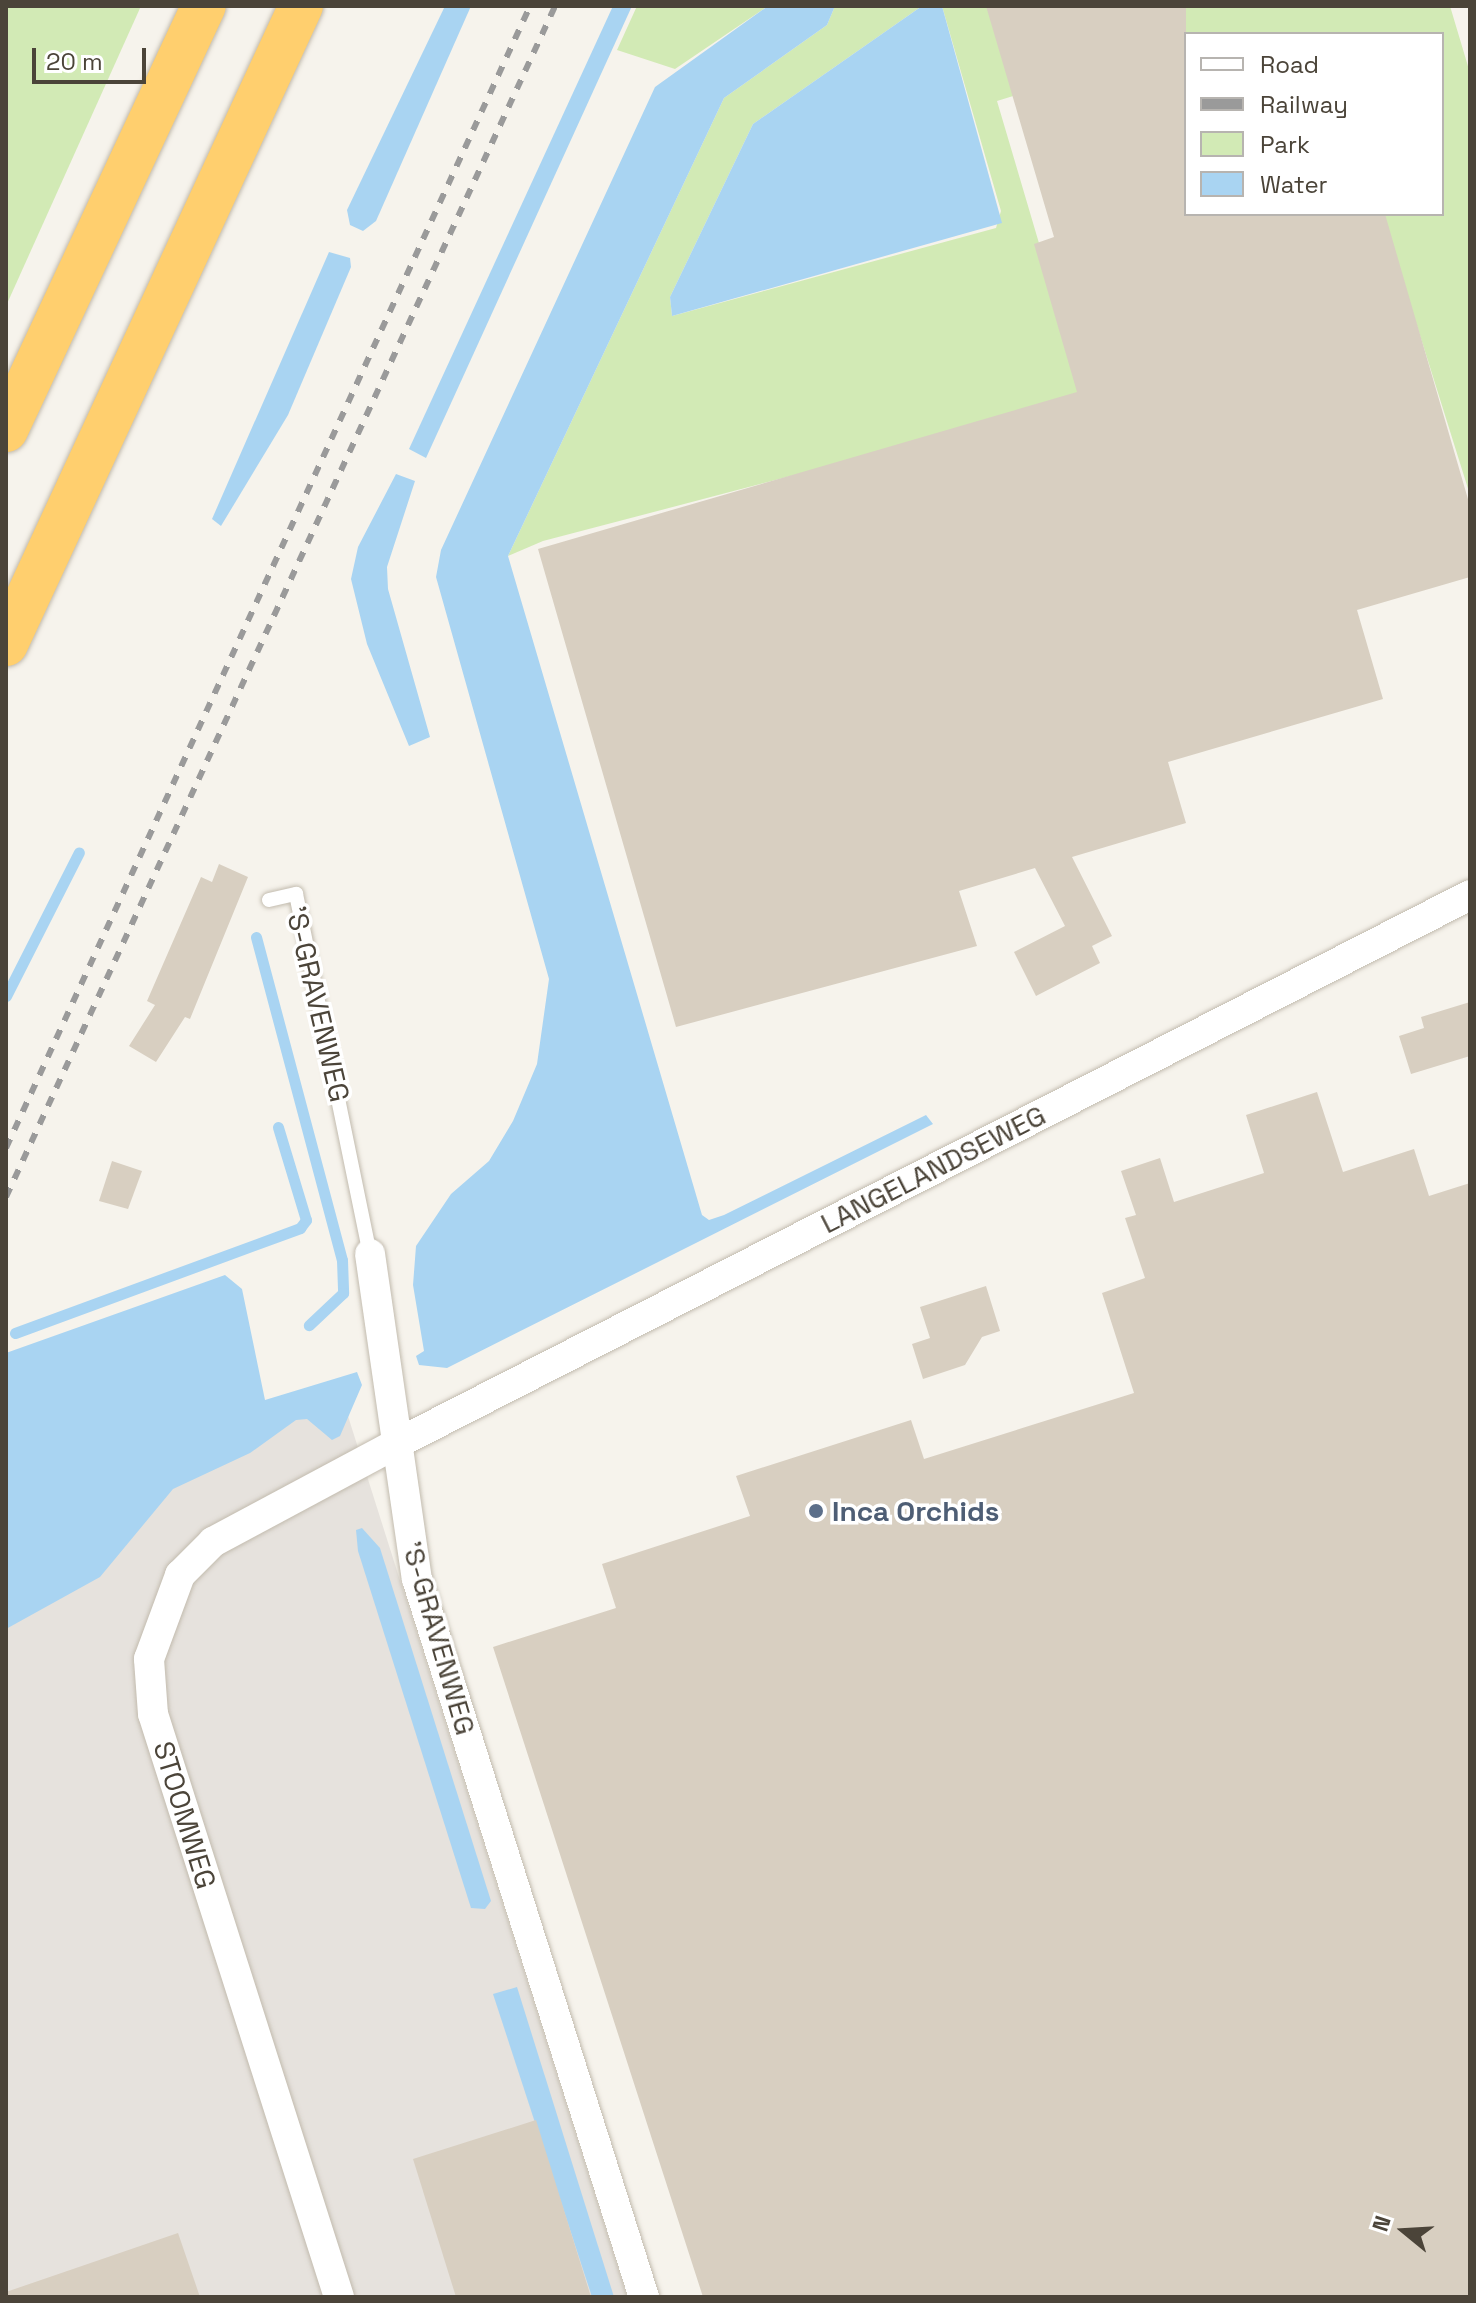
<!DOCTYPE html>
<style>
body{margin:0}
#map{position:relative;width:1476px;height:2303px;overflow:hidden;background:#f6f3ec;font-family:"Space Grotesk",sans-serif}
div>[style]{position:absolute}
.industrial>*{inset:0;background:#e6e2dd}
.green>*{inset:0;background:#d2eab5}
.water>*{inset:0;background:#a9d4f2}
.stream>*{height:11px;margin:-5.5px;padding:0 5.5px;transform-origin:5.5px;border-radius:5.5px;background:#a9d4f2}
.building>*{inset:0;background:#d8cfc1}
.roads{filter:drop-shadow(0 0 2px #c2bbae) drop-shadow(0 0 2px #c2bbae)}
.lane>*{height:14px;margin:-7px;padding:0 7px;transform-origin:7px;border-radius:7px;background:#fff}
.street>*{height:30px;margin:-15px;padding:0 15px;transform-origin:15px;border-radius:15px;background:#fff}
.highway>*{height:44px;margin:-22px;padding:0 22px;transform-origin:22px;border-radius:22px;background:#ffcf6e}
.rail>*{height:6px;margin-top:-3px;transform-origin:0;background:repeating-linear-gradient(90deg,#9a9a9a 0 10px,transparent 0 20px)}
.dots>*{width:22px;height:22px;translate:-50% -50%;box-sizing:border-box;border:4px solid #fff;border-radius:50%}
span{translate:-50% -50%;white-space:nowrap;text-align:center;line-height:1.15;-webkit-text-stroke:7px #fff;paint-order:stroke}
.street-label{font-size:28px;color:#4b4439}
.service-label{font-size:28px;color:#4e5e75;font-weight:700}
.left{translate:0 -50%;text-align:left}
.frame{position:absolute;inset:0;border:8px solid #4b4439;pointer-events:none}
.legend{position:absolute;left:1184px;top:32px;width:260px;height:184px;box-sizing:border-box;background:#fff;border:2px solid #b7b4b0;margin:0;padding:10px 14px;list-style:none;font-size:24px;color:#4b4439}
.legend li{display:flex;align-items:center;gap:16px;height:40px}
.legend b{width:40px;border:2px solid #b7b4b0}
.north{position:absolute;left:1364px;top:2191px;width:80px;height:80px;-webkit-text-stroke:6px #fff;paint-order:stroke;rotate:288deg;font-size:22px;font-weight:700;line-height:32px;text-align:center;color:#4b4439}
.north::after{content:'';display:block;margin:auto;width:28px;height:36px;background:#4b4439;clip-path:polygon(50% 0,100% 100%,50% 72%,0 100%)}
.scale{position:absolute;left:32px;top:48px;width:114px;height:36px;box-sizing:border-box;border:4px solid #4b4439;border-top:0;padding-left:10px;font-size:24px;line-height:28px;white-space:nowrap;color:#4b4439;-webkit-text-stroke:6px #fff;paint-order:stroke}
</style>
<div id="map">
<div class="industrial">
<i style="clip-path:polygon(341px 1394px,627px 2297px,6px 2297px,6px 1545px)"></i>
</div>
<div class="green">
<i style="clip-path:polygon(6px 6px,141px 6px,6px 306px)"></i>
<i style="clip-path:polygon(637px 6px,768px 6px,675px 69px,617px 50px)"></i>
<i style="clip-path:polygon(835px 6px,922px 6px,753px 124px,670px 297px,672px 316px,996px 228px,1001px 211px,942px 6px,1450px 6px,1470px 73px,1470px 495px,1382px 214px,1442px 214px,1442px 34px,1186px 34px,1134px 58px,997px 101px,1085px 399px,543px 541px,508px 556px,724px 98px,827px 25px)"></i>
</div>
<div class="water">
<i style="clip-path:polygon(445px 6px,471px 6px,376px 221px,363px 231px,350px 225px,347px 210px)"></i>
<i style="clip-path:polygon(613px 6px,632px 6px,426px 458px,409px 449px)"></i>
<i style="clip-path:polygon(768px 6px,835px 6px,827px 25px,724px 98px,508px 556px,702px 1215px,709px 1220px,724px 1215px,926px 1115px,933px 1124px,447px 1368px,419px 1365px,416px 1356px,424px 1351px,413px 1285px,416px 1246px,451px 1194px,489px 1161px,513px 1121px,537px 1064px,549px 979px,436px 577px,441px 550px,655px 87px)"></i>
<i style="clip-path:polygon(922px 6px,942px 6px,1002px 223px,672px 316px,670px 297px,753px 124px)"></i>
<i style="clip-path:polygon(329px 252px,350px 258px,351px 267px,288px 415px,221px 526px,212px 519px)"></i>
<i style="clip-path:polygon(396px 474px,415px 481px,387px 567px,388px 589px,430px 737px,409px 746px,367px 644px,351px 579px,358px 547px)"></i>
<i style="clip-path:polygon(225px 1275px,242px 1289px,265px 1400px,357px 1372px,362px 1385px,340px 1436px,332px 1440px,307px 1419px,296px 1420px,250px 1453px,173px 1489px,100px 1577px,6px 1629px,6px 1353px)"></i>
<i style="clip-path:polygon(362px 1528px,380px 1548px,491px 1901px,485px 1909px,471px 1908px,358px 1551px,356px 1530px)"></i>
<i style="clip-path:polygon(517px 1987px,614px 2297px,592px 2297px,493px 1994px)"></i>
</div>
<div class="stream">
<i style="left:256px;top:937px;width:334px;rotate:75.1deg"></i>
<i style="left:342px;top:1260px;width:33px;rotate:88deg"></i>
<i style="left:343px;top:1293px;width:47px;rotate:136.7deg"></i>
<i style="left:6px;top:996px;width:161px;rotate:-63.1deg"></i>
<i style="left:15px;top:1333px;width:304px;rotate:-20.2deg"></i>
<i style="left:300px;top:1228px;width:10px;rotate:-53deg"></i>
<i style="left:306px;top:1220px;width:97px;rotate:-106.8deg"></i>
</div>
<div class="building">
<i style="clip-path:polygon(986px 6px,1186px 6px,1186px 214px,1385px 214px,1470px 506px,1470px 577px,1357px 610px,1383px 699px,1168px 762px,1186px 823px,1072px 857px,1112px 936px,1092px 946px,1100px 963px,1036px 996px,1014px 952px,1065px 926px,1035px 868px,959px 891px,977px 946px,676px 1027px,538px 549px,1077px 392px,1034px 244px,1054px 237px)"></i>
<i style="clip-path:polygon(219px 864px,248px 877px,190px 1019px,185px 1017px,156px 1062px,129px 1046px,155px 1005px,147px 1001px,201px 877px,212px 882px)"></i>
<i style="clip-path:polygon(1470px 1002px,1470px 1056px,1411px 1074px,1399px 1036px,1424px 1028px,1421px 1017px)"></i>
<i style="clip-path:polygon(1317px 1092px,1343px 1172px,1414px 1149px,1429px 1196px,1470px 1183px,1470px 2297px,703px 2297px,493px 1647px,616px 1608px,602px 1564px,750px 1516px,736px 1476px,911px 1420px,924px 1459px,1134px 1393px,1102px 1293px,1145px 1278px,1125px 1218px,1136px 1215px,1121px 1171px,1160px 1158px,1174px 1202px,1264px 1173px,1246px 1115px)"></i>
<i style="clip-path:polygon(112px 1161px,142px 1171px,128px 1209px,99px 1201px)"></i>
<i style="clip-path:polygon(986px 1286px,1000px 1331px,982px 1337px,965px 1365px,923px 1379px,912px 1344px,930px 1338px,920px 1307px)"></i>
<i style="clip-path:polygon(536px 2120px,591px 2297px,456px 2297px,413px 2159px)"></i>
<i style="clip-path:polygon(178px 2233px,200px 2297px,7px 2297px,6px 2292px)"></i>
</div>
<div class="roads">
<div class="lane">
<i style="left:269px;top:900px;width:28px;rotate:-13deg"></i>
<i style="left:296px;top:894px;width:368px;rotate:78.4deg"></i>
</div>
<div class="street">
<i style="left:370px;top:1254px;width:328px;rotate:81.8deg"></i>
<i style="left:417px;top:1579px;width:753px;rotate:72.46deg"></i>
<i style="left:339px;top:2297px;width:612px;rotate:-107.69deg"></i>
<i style="left:153px;top:1714px;width:55px;rotate:-94.2deg"></i>
<i style="left:149px;top:1659px;width:90px;rotate:-69.7deg"></i>
<i style="left:180px;top:1575px;width:47px;rotate:-45deg"></i>
<i style="left:213px;top:1542px;width:208px;rotate:-28.2deg"></i>
<i style="left:396px;top:1444px;width:1206px;rotate:-27.07deg"></i>
</div>
<div class="highway">
<i style="left:6px;top:430px;width:468px;rotate:-65deg"></i>
<i style="left:6px;top:644px;width:703px;rotate:-65.19deg"></i>
</div>
</div>
<div class="rail">
<i style="left:6px;top:1148px;width:1256px;rotate:-65.35deg"></i>
<i style="left:6px;top:1197px;width:1311px;rotate:-65.25deg"></i>
</div>
<div class="dots">
<i style="left:816px;top:1511px;background:#5c6f8a"></i>
</div>
<div class="street-label">
<span style="left:318px;top:1004px;rotate:77deg">'S-GRAVENWEG</span>
<span style="left:933px;top:1169px;rotate:-27deg">LANGELANDSEWEG</span>
<span style="left:439px;top:1638px;rotate:74deg">'S-GRAVENWEG</span>
<span style="left:185px;top:1815px;rotate:73deg">STOOMWEG</span>
</div>
<div class="service-label">
<span class="left" style="left:832px;top:1511px">Inca Orchids</span>
</div>
<div class="frame"></div>
<ul class="legend">
<li><b style="height:10px;background:#fff"></b>Road</li>
<li><b style="height:10px;background:#9a9a9a"></b>Railway</li>
<li><b style="height:22px;background:#d2eab5"></b>Park</li>
<li><b style="height:22px;background:#a9d4f2"></b>Water</li>
</ul>
<div class="north">N</div>
<div class="scale">20 m</div>
</div>
